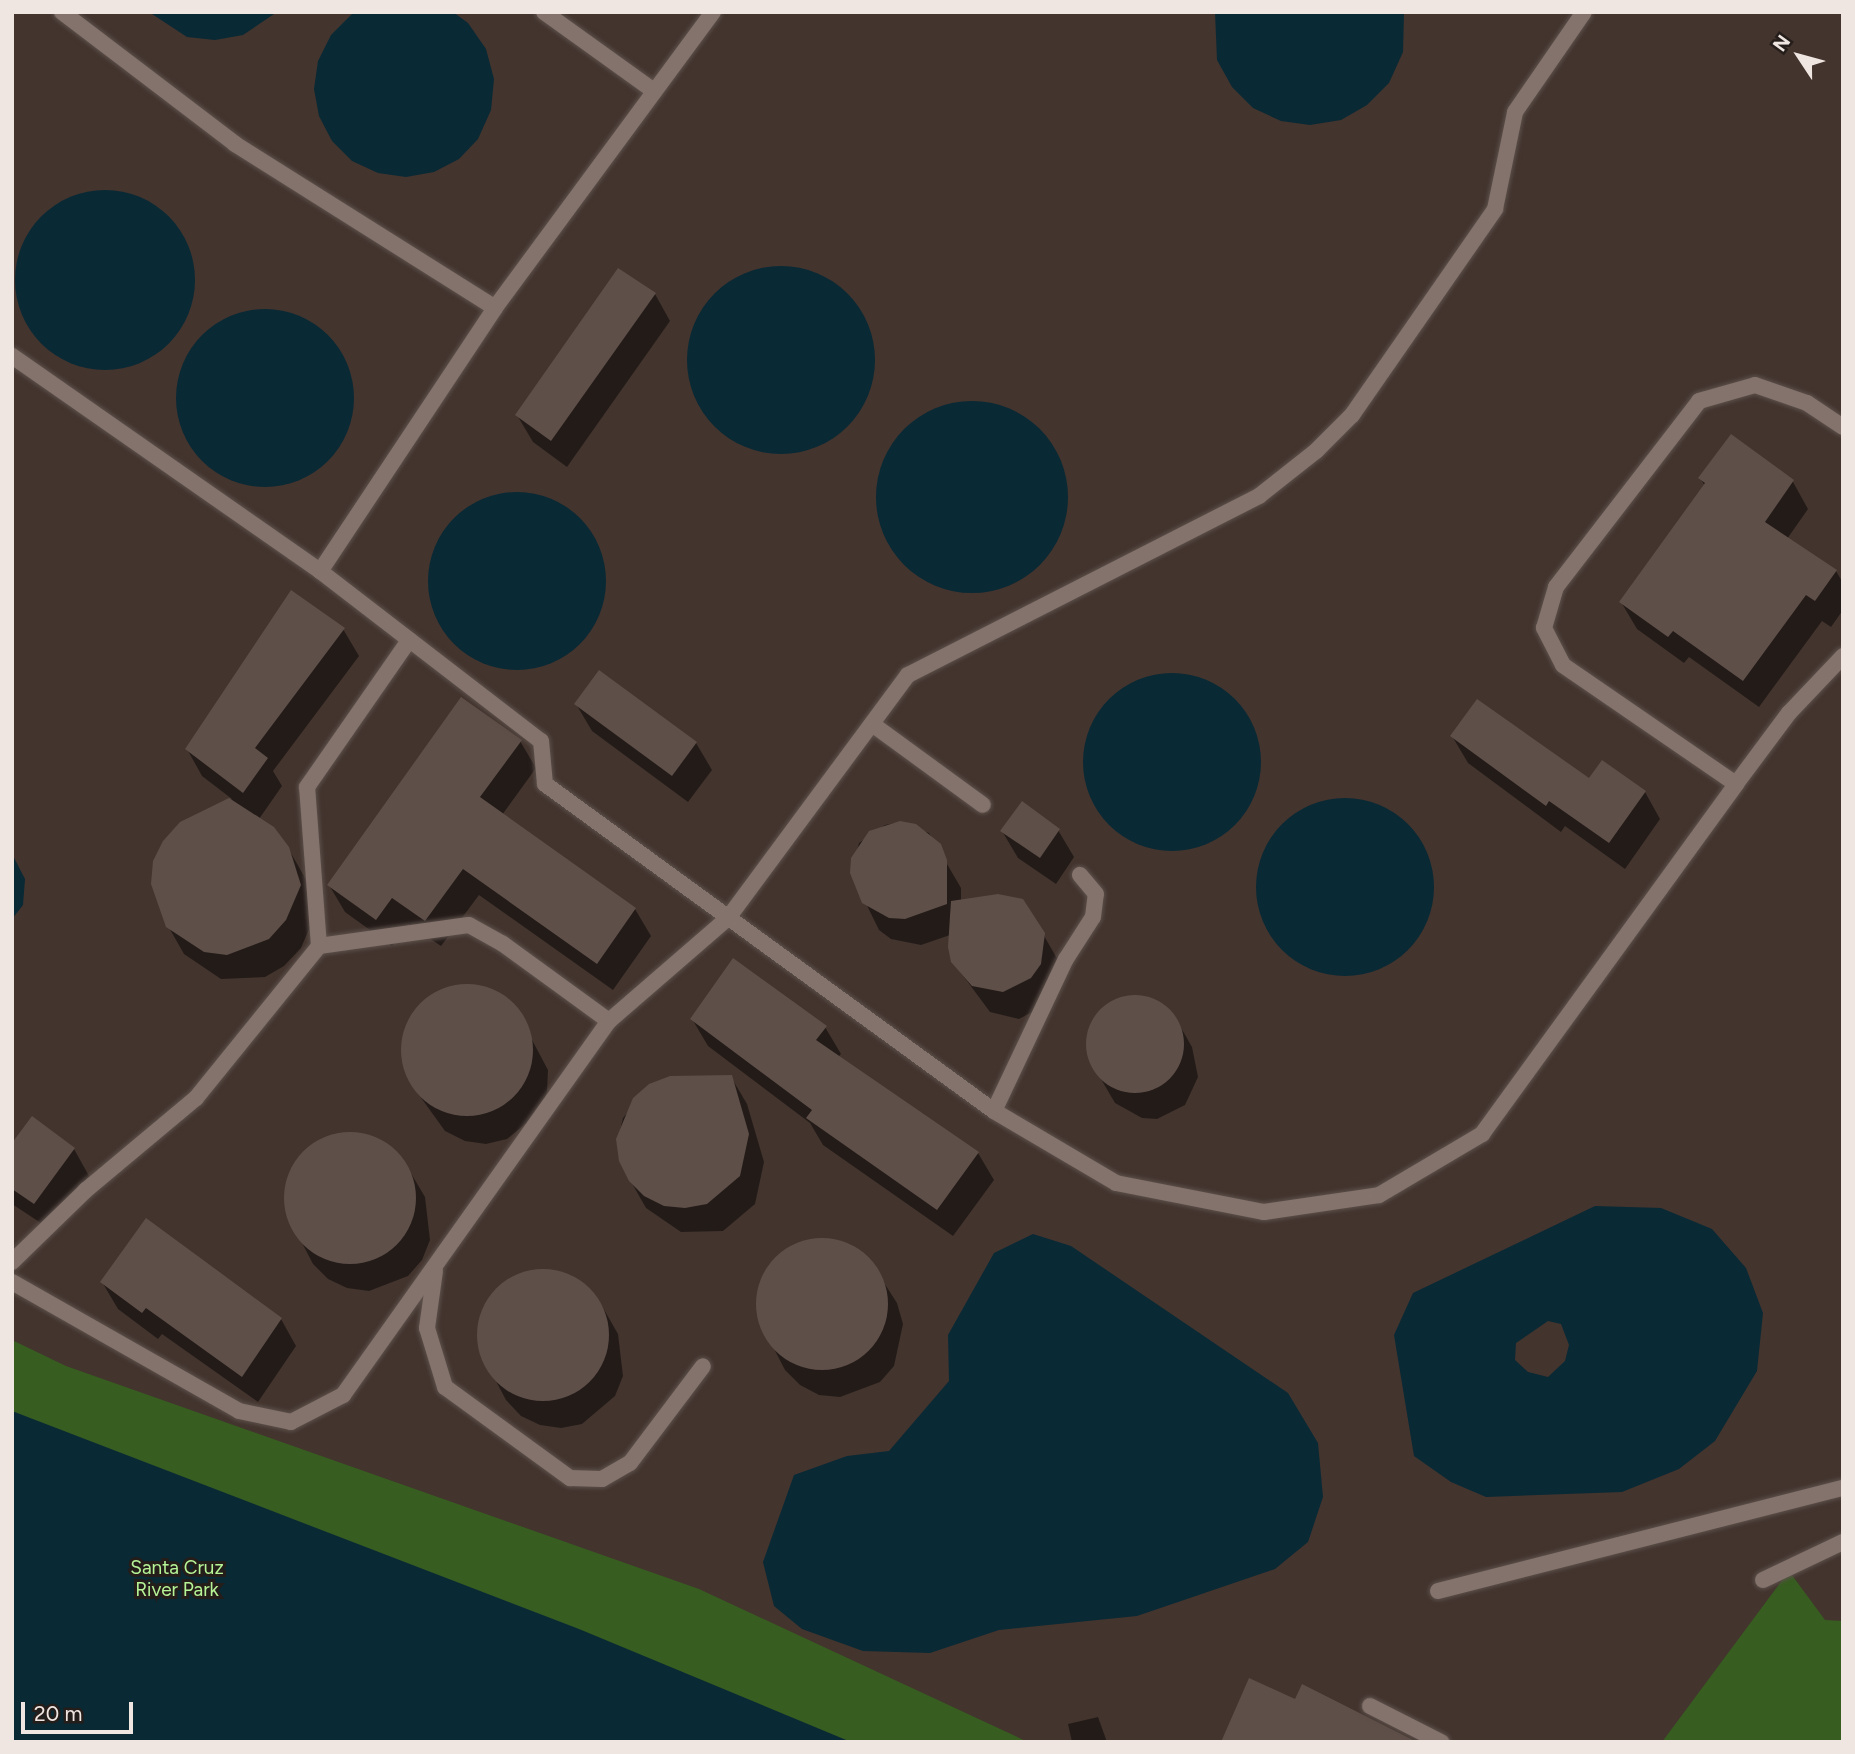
<!DOCTYPE html>
<style>
body{margin:0}
#map{position:relative;width:1855px;height:1754px;overflow:hidden;background:#43342e;font-family:Figtree,sans-serif}
div>[style]{position:absolute}
.green>*{inset:0;background:#375d20}
.water>*{inset:0;background:#092935}
.round{border-radius:50%}
.shadow>*{inset:0;background:#0007}
.building>*{inset:0;background:#5f4f49}
.roads{filter:drop-shadow(0 0 2px #5c504b) drop-shadow(0 0 2px #5c504b)}
.lane>*{height:16px;margin:-8px;padding:0 8px;transform-origin:8px;border-radius:8px;background:#84736c}
span{translate:-50% -50%;white-space:nowrap;text-align:center;line-height:1.15;-webkit-text-stroke:6px #241d1a;paint-order:stroke}
.park-label{font-size:19px;color:#b6f497}
.frame{position:absolute;inset:0;border:14px solid #efe5e1;pointer-events:none}
.north{position:absolute;left:1764px;top:21px;width:70px;height:70px;-webkit-text-stroke:5px #241d1a;paint-order:stroke;rotate:306deg;font-size:19px;font-weight:700;line-height:28px;text-align:center;color:#efe5e1}
.north::after{content:'';display:block;margin:auto;width:24px;height:32px;background:#efe5e1;clip-path:polygon(50% 0,100% 100%,50% 72%,0 100%)}
.scale{position:absolute;left:21px;top:1702px;width:112px;height:32px;box-sizing:border-box;border:4px solid #efe5e1;border-top:0;padding-left:9px;font-size:21px;line-height:24px;white-space:nowrap;color:#efe5e1;-webkit-text-stroke:5px #241d1a;paint-order:stroke}
</style>
<div id="map">
<div class="green">
<i style="clip-path:polygon(12px 1340px,66px 1366px,699px 1589px,1028px 1742px,12px 1742px)"></i>
<i style="clip-path:polygon(1789px 1571px,1825px 1620px,1843px 1621px,1843px 1742px,1662px 1742px)"></i>
</div>
<div class="water">
<i style="clip-path:polygon(149px 12px,277px 12px,243px 35px,215px 40px,187px 37px)"></i>
<i style="clip-path:polygon(354px 12px,453px 12px,468px 23px,486px 49px,494px 79px,491px 110px,478px 139px,459px 159px,434px 172px,406px 177px,378px 173px,352px 161px,332px 141px,319px 116px,314px 89px,318px 61px,331px 35px)"></i>
<i style="clip-path:polygon(1215px 12px,1404px 12px,1403px 52px,1389px 83px,1367px 105px,1341px 120px,1310px 125px,1281px 121px,1253px 108px,1232px 87px,1217px 60px)"></i>
<i class="round" style="left:15px;top:190px;width:180px;height:180px"></i>
<i class="round" style="left:687px;top:266px;width:188px;height:188px"></i>
<i class="round" style="left:176px;top:309px;width:178px;height:178px"></i>
<i class="round" style="left:876px;top:401px;width:192px;height:192px"></i>
<i class="round" style="left:428px;top:492px;width:178px;height:178px"></i>
<i class="round" style="left:1083px;top:673px;width:178px;height:178px"></i>
<i class="round" style="left:1256px;top:798px;width:178px;height:178px"></i>
<i style="clip-path:polygon(12px 854px,25px 879px,23px 905px,12px 919px)"></i>
<i style="clip-path:polygon(evenodd,1595px 1206px,1661px 1208px,1712px 1229px,1746px 1268px,1763px 1313px,1757px 1371px,1715px 1441px,1679px 1469px,1622px 1492px,1486px 1497px,1451px 1482px,1414px 1456px,1394px 1335px,1413px 1293px,1595px 1206px,1548px 1321px,1561px 1324px,1569px 1345px,1565px 1361px,1548px 1377px,1528px 1372px,1515px 1360px,1516px 1343px,1548px 1321px)"></i>
<i style="clip-path:polygon(1033px 1234px,1071px 1246px,1288px 1393px,1318px 1443px,1323px 1497px,1308px 1542px,1275px 1569px,1137px 1616px,999px 1630px,930px 1653px,863px 1651px,802px 1629px,774px 1606px,763px 1562px,794px 1475px,847px 1456px,889px 1451px,949px 1381px,948px 1335px,994px 1253px)"></i>
<i style="clip-path:polygon(12px 1411px,579px 1629px,851px 1742px,12px 1742px)"></i>
</div>
<div class="shadow">
<i style="clip-path:polygon(655px 294px,670px 321px,567px 467px,533px 442px,517px 415px)"></i>
<i style="clip-path:polygon(1731px 436px,1793px 482px,1808px 509px,1787px 539px,1836px 571px,1843px 583px,1843px 610px,1831px 627px,1822px 621px,1759px 707px,1689px 657px,1684px 663px,1637px 629px,1621px 602px,1705px 486px,1700px 478px)"></i>
<i style="clip-path:polygon(343px 629px,359px 656px,273px 771px,282px 786px,259px 819px,288px 848px,304px 876px,316px 913px,301px 948px,284px 966px,265px 977px,221px 979px,184px 954px,168px 926px,182px 824px,232px 799px,202px 776px,187px 749px)"></i>
<i style="clip-path:polygon(576px 704px,696px 743px,712px 770px,688px 802px,592px 731px)"></i>
<i style="clip-path:polygon(1452px 736px,1589px 781px,1645px 792px,1660px 819px,1625px 869px,1565px 826px,1561px 832px,1468px 763px)"></i>
<i style="clip-path:polygon(520px 741px,536px 768px,502px 815px,635px 909px,651px 936px,613px 990px,479px 895px,441px 946px,408px 924px,392px 946px,345px 912px,329px 885px)"></i>
<i style="clip-path:polygon(900px 822px,929px 833px,961px 888px,961px 901px,1043px 934px,1059px 962px,1047px 1004px,1019px 1019px,990px 1012px,953px 962px,953px 934px,921px 945px,891px 939px,879px 930px,851px 873px,859px 843px,885px 825px)"></i>
<i style="clip-path:polygon(1058px 830px,1074px 857px,1056px 884px,1018px 858px,1002px 831px)"></i>
<i style="clip-path:polygon(455px 986px,476px 986px,497px 992px,513px 1004px,548px 1070px,547px 1092px,540px 1112px,507px 1139px,486px 1144px,465px 1141px,445px 1131px,414px 1088px,403px 1047px,407px 1026px,418px 1008px)"></i>
<i style="clip-path:polygon(1137px 996px,1152px 999px,1176px 1019px,1192px 1047px,1198px 1077px,1185px 1105px,1157px 1119px,1142px 1118px,1115px 1103px,1091px 1062px,1089px 1032px,1107px 1006px)"></i>
<i style="clip-path:polygon(692px 1019px,825px 1027px,841px 1054px,838px 1057px,978px 1153px,994px 1180px,953px 1236px,823px 1145px,810px 1123px,708px 1046px)"></i>
<i style="clip-path:polygon(731px 1077px,747px 1104px,764px 1162px,755px 1204px,723px 1231px,681px 1232px,646px 1208px,630px 1180px,618px 1139px,623px 1118px,650px 1086px)"></i>
<i style="clip-path:polygon(359px 1133px,379px 1140px,409px 1170px,425px 1197px,430px 1240px,422px 1260px,408px 1276px,369px 1291px,347px 1288px,328px 1279px,313px 1264px,288px 1216px,290px 1174px,301px 1156px,337px 1134px)"></i>
<i style="clip-path:polygon(12px 1146px,74px 1149px,89px 1176px,50px 1229px,12px 1204px)"></i>
<i style="clip-path:polygon(831px 1240px,851px 1245px,868px 1258px,897px 1303px,903px 1324px,894px 1366px,880px 1382px,840px 1397px,819px 1395px,800px 1385px,785px 1370px,760px 1322px,757px 1301px,762px 1280px,789px 1248px)"></i>
<i style="clip-path:polygon(551px 1270px,572px 1276px,602px 1306px,618px 1334px,623px 1376px,615px 1396px,582px 1424px,561px 1428px,540px 1425px,521px 1416px,506px 1400px,481px 1353px,482px 1311px,493px 1292px,530px 1271px)"></i>
<i style="clip-path:polygon(102px 1282px,281px 1319px,296px 1346px,258px 1402px,162px 1334px,158px 1339px,118px 1309px)"></i>
<i style="clip-path:polygon(1098px 1717px,1107px 1742px,1072px 1742px,1068px 1724px)"></i>
</div>
<div class="building">
<i style="clip-path:polygon(618px 268px,656px 293px,551px 441px,515px 415px)"></i>
<i style="clip-path:polygon(1731px 434px,1794px 480px,1765px 522px,1837px 570px,1815px 601px,1806px 595px,1743px 681px,1673px 631px,1668px 637px,1619px 602px,1705px 483px,1698px 478px)"></i>
<i style="clip-path:polygon(291px 590px,345px 628px,255px 748px,268px 758px,243px 793px,185px 749px)"></i>
<i style="clip-path:polygon(599px 670px,697px 742px,672px 776px,574px 704px)"></i>
<i style="clip-path:polygon(461px 697px,522px 740px,480px 797px,636px 908px,597px 964px,463px 869px,425px 921px,392px 898px,376px 920px,327px 885px)"></i>
<i style="clip-path:polygon(1477px 699px,1589px 778px,1602px 760px,1646px 791px,1609px 843px,1549px 801px,1546px 806px,1450px 736px)"></i>
<i style="clip-path:polygon(229px 798px,274px 827px,289px 847px,301px 885px,286px 920px,269px 939px,227px 955px,204px 952px,166px 927px,151px 884px,153px 861px,163px 841px,180px 822px)"></i>
<i style="clip-path:polygon(1022px 801px,1060px 829px,1040px 858px,1000px 831px)"></i>
<i style="clip-path:polygon(900px 821px,916px 824px,941px 844px,947px 860px,947px 904px,905px 919px,889px 918px,862px 903px,850px 873px,851px 858px,869px 831px)"></i>
<i style="clip-path:polygon(998px 894px,1023px 899px,1045px 933px,1041px 964px,1031px 978px,1003px 992px,972px 986px,951px 962px,948px 947px,951px 901px)"></i>
<i style="clip-path:polygon(733px 958px,827px 1026px,816px 1040px,979px 1152px,937px 1210px,806px 1118px,812px 1110px,690px 1019px)"></i>
<i class="round" style="left:401px;top:984px;width:132px;height:132px"></i>
<i class="round" style="left:1086px;top:995px;width:98px;height:98px"></i>
<i style="clip-path:polygon(732px 1075px,749px 1134px,740px 1176px,707px 1204px,685px 1208px,664px 1206px,644px 1196px,629px 1181px,619px 1161px,616px 1139px,633px 1098px,649px 1084px,670px 1076px)"></i>
<i style="clip-path:polygon(32px 1116px,75px 1148px,34px 1204px,12px 1189px,12px 1143px)"></i>
<i class="round" style="left:284px;top:1132px;width:132px;height:132px"></i>
<i style="clip-path:polygon(146px 1218px,282px 1318px,242px 1377px,146px 1308px,142px 1313px,100px 1282px)"></i>
<i class="round" style="left:756px;top:1238px;width:132px;height:132px"></i>
<i class="round" style="left:477px;top:1269px;width:132px;height:132px"></i>
<i style="clip-path:polygon(1249px 1678px,1295px 1699px,1302px 1684px,1417px 1742px,1221px 1742px)"></i>
</div>
<div class="roads">
<div class="lane">
<i style="left:62px;top:12px;width:218px;rotate:37.3deg"></i>
<i style="left:235px;top:144px;width:307px;rotate:32.2deg"></i>
<i style="left:544px;top:12px;width:135px;rotate:35.7deg"></i>
<i style="left:713px;top:12px;width:368px;rotate:126.4deg"></i>
<i style="left:495px;top:308px;width:316px;rotate:123.6deg"></i>
<i style="left:320px;top:571px;width:279px;rotate:37.6deg"></i>
<i style="left:541px;top:741px;width:43px;rotate:84.7deg"></i>
<i style="left:545px;top:784px;width:555px;rotate:36.07deg"></i>
<i style="left:994px;top:1111px;width:142px;rotate:30.5deg"></i>
<i style="left:1116px;top:1183px;width:151px;rotate:11.1deg"></i>
<i style="left:1264px;top:1212px;width:116px;rotate:-8.4deg"></i>
<i style="left:1379px;top:1195px;width:120px;rotate:-30.6deg"></i>
<i style="left:1482px;top:1134px;width:432px;rotate:-54deg"></i>
<i style="left:1736px;top:784px;width:89px;rotate:-53.3deg"></i>
<i style="left:1789px;top:713px;width:79px;rotate:-46.5deg"></i>
<i style="left:12px;top:356px;width:376px;rotate:34.9deg"></i>
<i style="left:872px;top:724px;width:137px;rotate:36.1deg"></i>
<i style="left:1736px;top:784px;width:210px;rotate:-145.5deg"></i>
<i style="left:1563px;top:665px;width:42px;rotate:-117.2deg"></i>
<i style="left:1544px;top:628px;width:43px;rotate:-73.7deg"></i>
<i style="left:1556px;top:587px;width:235px;rotate:-52.4deg"></i>
<i style="left:1699px;top:401px;width:58px;rotate:-15.9deg"></i>
<i style="left:1755px;top:385px;width:55px;rotate:19.1deg"></i>
<i style="left:1807px;top:403px;width:43px;rotate:33.7deg"></i>
<i style="left:319px;top:946px;width:159px;rotate:-94.3deg"></i>
<i style="left:307px;top:787px;width:179px;rotate:-55.2deg"></i>
<i style="left:994px;top:1111px;width:168px;rotate:-64.7deg"></i>
<i style="left:1066px;top:959px;width:50px;rotate:-57.3deg"></i>
<i style="left:1093px;top:917px;width:23px;rotate:-83deg"></i>
<i style="left:1096px;top:894px;width:25px;rotate:-130deg"></i>
<i style="left:12px;top:1262px;width:103px;rotate:-44.2deg"></i>
<i style="left:86px;top:1190px;width:143px;rotate:-39.9deg"></i>
<i style="left:196px;top:1098px;width:196px;rotate:-51deg"></i>
<i style="left:319px;top:946px;width:151px;rotate:-8deg"></i>
<i style="left:469px;top:925px;width:39px;rotate:29deg"></i>
<i style="left:503px;top:944px;width:131px;rotate:36deg"></i>
<i style="left:435px;top:1271px;width:58px;rotate:98deg"></i>
<i style="left:427px;top:1328px;width:62px;rotate:73deg"></i>
<i style="left:445px;top:1387px;width:155px;rotate:36.1deg"></i>
<i style="left:570px;top:1478px;width:32px;rotate:2deg"></i>
<i style="left:602px;top:1479px;width:32px;rotate:-30deg"></i>
<i style="left:630px;top:1463px;width:121px;rotate:-53deg"></i>
<i style="left:12px;top:1282px;width:261px;rotate:29.6deg"></i>
<i style="left:239px;top:1411px;width:53px;rotate:11.9deg"></i>
<i style="left:291px;top:1422px;width:59px;rotate:-27.4deg"></i>
<i style="left:343px;top:1395px;width:459px;rotate:-54.6deg"></i>
<i style="left:609px;top:1021px;width:157px;rotate:-40.9deg"></i>
<i style="left:728px;top:918px;width:302px;rotate:-53.5deg"></i>
<i style="left:908px;top:675px;width:394px;rotate:-27deg"></i>
<i style="left:1259px;top:496px;width:73px;rotate:-38.3deg"></i>
<i style="left:1316px;top:451px;width:51px;rotate:-45deg"></i>
<i style="left:1352px;top:415px;width:251px;rotate:-55.2deg"></i>
<i style="left:1495px;top:209px;width:99px;rotate:-78.3deg"></i>
<i style="left:1515px;top:112px;width:121px;rotate:-55.4deg"></i>
<i style="left:1763px;top:1580px;width:89px;rotate:-25.4deg"></i>
<i style="left:1438px;top:1591px;width:418px;rotate:-14.3deg"></i>
<i style="left:1370px;top:1706px;width:80px;rotate:26.9deg"></i>
</div>
</div>
<div class="park-label">
<span style="left:177px;top:1579px">Santa Cruz<br>River Park</span>
</div>
<div class="frame"></div>
<div class="north">N</div>
<div class="scale">20 m</div>
</div>
